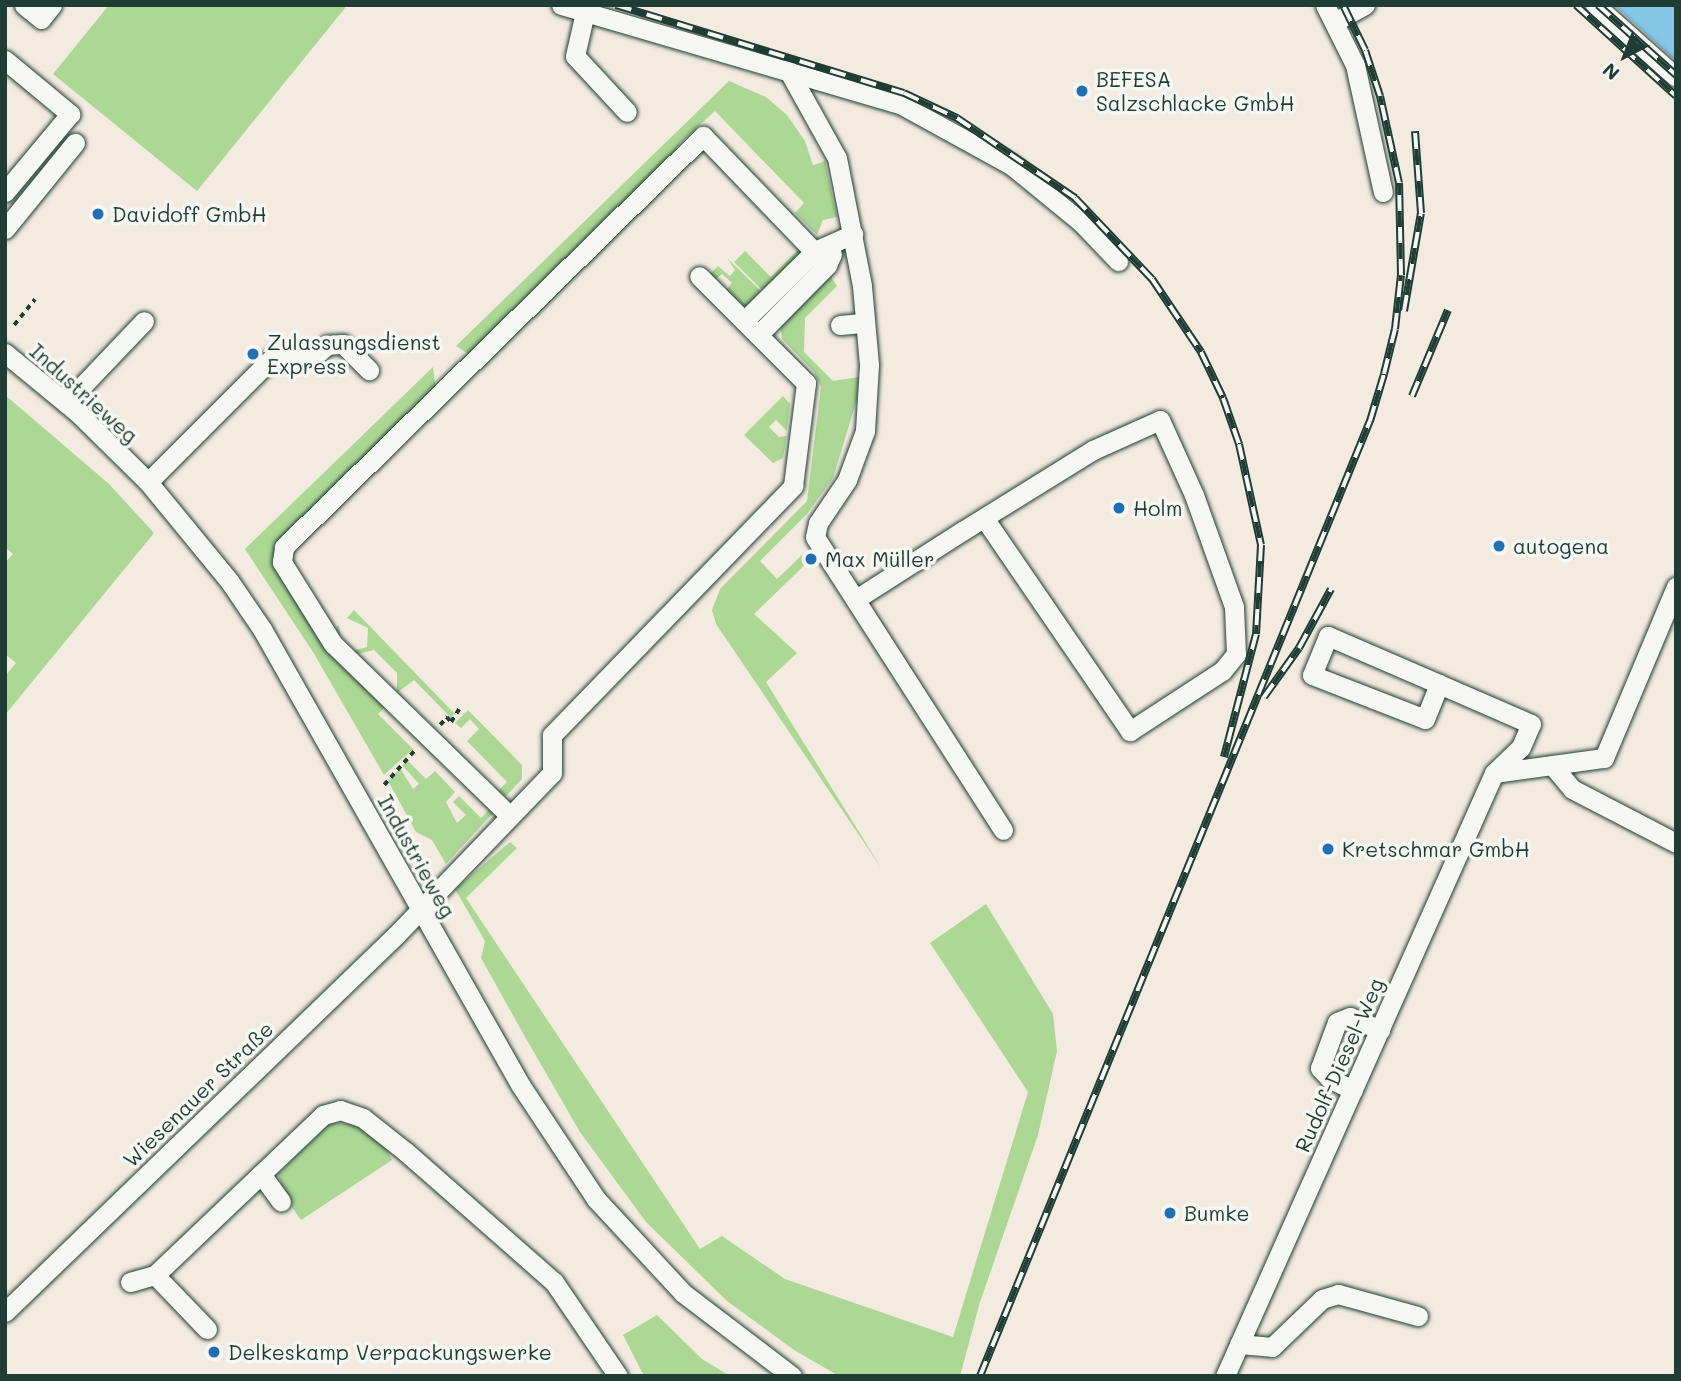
<!DOCTYPE html>
<meta charset="utf-8">
<style>
body{margin:0}
#map{position:relative;width:1681px;height:1381px;overflow:hidden;background:#f4ebe0;font-family:Mali,sans-serif}
div>[style]{position:absolute}
.green>*{inset:0;background:#acd795}
.water>*{inset:0;background:#86c7e7}
.path>*{height:3.5px;margin-top:-1.75px;transform-origin:0;background:repeating-linear-gradient(90deg,#1f3d34 0 5px,transparent 0 10px)}
.roads{filter:drop-shadow(0 0 2px #1f3d34) drop-shadow(0 0 2px #1f3d34)}
.minor>*{height:19px;margin:-9.5px;padding:0 9.5px;transform-origin:9.5px;border-radius:9.5px;background:#f6f6f2}
.rail>*{height:8px;margin-top:-4px;transform-origin:0;background:repeating-linear-gradient(90deg,#f6f6f2 0 16px,#1f3d34 0 32px);box-sizing:border-box;border-block:2px solid #1f3d34}
.dots>*{width:19px;height:19px;translate:-50% -50%;box-sizing:border-box;border:4px solid #f6f6f2;border-radius:50%}
span{translate:-50% -50%;white-space:nowrap;text-align:center;line-height:1.15;-webkit-text-stroke:7px #f6f6f2;paint-order:stroke}
.poi-label{font-size:21px;color:#1f3d34}
.left{translate:0 -50%;text-align:left}
.street-label{font-size:21px;color:#1f3d34}
.frame{position:absolute;inset:0;border:7px solid #1f3d34;pointer-events:none}
.north{position:absolute;left:1590px;top:21px;width:70px;height:70px;-webkit-text-stroke:5px #f6f6f2;paint-order:stroke;rotate:222deg;font-size:19px;font-weight:700;line-height:28px;text-align:center;color:#1f3d34}
.north::after{content:'';display:block;margin:auto;width:24px;height:32px;background:#1f3d34;clip-path:polygon(50% 0,100% 100%,50% 72%,0 100%)}
</style>
<div id="map">
<div class="green">
<i style="clip-path:polygon(109px 5px,345px 5px,345px 8px,197px 191px,53px 74px)"></i>
<i style="clip-path:polygon(729px 81px,766px 97px,787px 115px,805px 141px,813px 165px,825px 161px,837px 217px,823px 220px,817px 235px,795px 213px,804px 203px,715px 111px,681px 142px,657px 175px,472px 356px,456px 346px)"></i>
<i style="clip-path:polygon(800px 248px,804px 250px,765px 293px,734px 262px,745px 251px,771px 277px)"></i>
<i style="clip-path:polygon(727px 258px,764px 294px,747px 307px,725px 291px,732px 283px,722px 274px,715px 280px,709px 275px,718px 266px,730px 276px,735px 270px)"></i>
<i style="clip-path:polygon(829px 274px,837px 286px,805px 318px,804px 352px,833px 381px,859px 377px,857px 399px,833px 478px,807px 514px,760px 561px,777px 579px,803px 554px,813px 557px,754px 614px,797px 653px,766px 682px,882px 869px,716px 624px,712px 610px,720px 589px,807px 501px,821px 387px,814px 372px,782px 339px,780px 325px,781px 319px,786px 322px,792px 315px,788px 311px)"></i>
<i style="clip-path:polygon(433px 367px,436px 391px,274px 545px,274px 560px,388px 704px,378px 714px,413px 749px,384px 775px,313px 652px,245px 549px)"></i>
<i style="clip-path:polygon(5px 395px,109px 484px,154px 533px,5px 715px,5px 676px,16px 663px,5px 654px,5px 563px,13px 554px,5px 547px)"></i>
<i style="clip-path:polygon(783px 396px,790px 404px,787px 431px,776px 420px,769px 427px,779px 437px,787px 436px,783px 458px,773px 463px,744px 435px)"></i>
<i style="clip-path:polygon(354px 610px,455px 714px,451px 718px,414px 680px,397px 693px,397px 673px,374px 650px,353px 655px,331px 633px,339px 625px,341px 641px,352px 651px,367px 647px,368px 628px,347px 618px)"></i>
<i style="clip-path:polygon(468px 710px,522px 765px,522px 779px,506px 796px,498px 791px,507px 782px,467px 741px,479px 729px,470px 719px,461px 728px,455px 723px)"></i>
<i style="clip-path:polygon(408px 761px,426px 779px,435px 771px,455px 792px,446px 802px,457px 823px,466px 815px,453px 802px,459px 796px,481px 818px,490px 809px,493px 813px,446px 864px,432px 840px,416px 832px,388px 781px,400px 768px,413px 789px,419px 784px,402px 765px)"></i>
<i style="clip-path:polygon(510px 842px,517px 848px,466px 898px,700px 1249px,722px 1236px,785px 1279px,953px 1337px,1028px 1092px,930px 943px,986px 904px,1053px 1014px,1057px 1051px,1038px 1135px,980px 1302px,960px 1376px,839px 1376px,794px 1350px,727px 1301px,646px 1222px,580px 1132px,524px 1035px,481px 958px,485px 941px,455px 889px)"></i>
<i style="clip-path:polygon(330px 1123px,354px 1124px,384px 1143px,392px 1160px,301px 1220px,286px 1199px,278px 1174px)"></i>
<i style="clip-path:polygon(657px 1315px,702px 1359px,730px 1376px,644px 1376px,623px 1335px)"></i>
</div>
<div class="water">
<i style="clip-path:polygon(1614px 5px,1676px 5px,1676px 61px)"></i>
</div>
<div class="path">
<i style="left:14px;top:325px;width:33px;rotate:-51deg"></i>
<i style="left:440px;top:725px;width:11px;rotate:-49deg"></i>
<i style="left:447px;top:717px;width:6px;rotate:51deg"></i>
<i style="left:451px;top:722px;width:15px;rotate:-58deg"></i>
<i style="left:384px;top:785px;width:47px;rotate:-48.5deg"></i>
</div>
<div class="roads">
<div class="minor">
<i style="left:24px;top:5px;width:22px;rotate:39deg"></i>
<i style="left:41px;top:19px;width:18px;rotate:-52deg"></i>
<i style="left:561px;top:5px;width:353px;rotate:16.3deg"></i>
<i style="left:900px;top:104px;width:127px;rotate:28.8deg"></i>
<i style="left:1011px;top:165px;width:90px;rotate:39.2deg"></i>
<i style="left:1081px;top:222px;width:54px;rotate:46.5deg"></i>
<i style="left:1325px;top:5px;width:67px;rotate:63.4deg"></i>
<i style="left:1355px;top:65px;width:130px;rotate:77.6deg"></i>
<i style="left:1595px;top:5px;width:108px;rotate:41.6deg"></i>
<i style="left:585px;top:12px;width:45px;rotate:102.8deg"></i>
<i style="left:575px;top:56px;width:76px;rotate:47.1deg"></i>
<i style="left:1336px;top:21px;width:33px;rotate:-29deg"></i>
<i style="left:5px;top:60px;width:85px;rotate:39.7deg"></i>
<i style="left:70px;top:114px;width:102px;rotate:129.8deg"></i>
<i style="left:788px;top:70px;width:101px;rotate:60.9deg"></i>
<i style="left:837px;top:158px;width:130px;rotate:78.9deg"></i>
<i style="left:862px;top:286px;width:79px;rotate:84.9deg"></i>
<i style="left:869px;top:365px;width:66px;rotate:93.5deg"></i>
<i style="left:865px;top:431px;width:52px;rotate:110.2deg"></i>
<i style="left:847px;top:480px;width:52px;rotate:124deg"></i>
<i style="left:818px;top:523px;width:14px;rotate:102deg"></i>
<i style="left:815px;top:537px;width:348px;rotate:57.3deg"></i>
<i style="left:5px;top:229px;width:111px;rotate:-50.9deg"></i>
<i style="left:744px;top:321px;width:100px;rotate:-44.6deg"></i>
<i style="left:815px;top:251px;width:42px;rotate:-24.1deg"></i>
<i style="left:840px;top:325px;width:25px;rotate:-5deg"></i>
<i style="left:758px;top:335px;width:98px;rotate:-45.4deg"></i>
<i style="left:827px;top:265px;width:12px;rotate:-66deg"></i>
<i style="left:5px;top:353px;width:94px;rotate:39.4deg"></i>
<i style="left:78px;top:413px;width:98px;rotate:44.6deg"></i>
<i style="left:148px;top:482px;width:129px;rotate:50.6deg"></i>
<i style="left:230px;top:582px;width:57px;rotate:55.8deg"></i>
<i style="left:262px;top:629px;width:525px;rotate:60.46deg"></i>
<i style="left:521px;top:1086px;width:136px;rotate:56.4deg"></i>
<i style="left:596px;top:1199px;width:128px;rotate:47.2deg"></i>
<i style="left:683px;top:1293px;width:137px;rotate:37.3deg"></i>
<i style="left:66px;top:403px;width:113px;rotate:-46.4deg"></i>
<i style="left:148px;top:482px;width:184px;rotate:-45deg"></i>
<i style="left:278px;top:352px;width:41px"></i>
<i style="left:319px;top:352px;width:11px;rotate:-41deg"></i>
<i style="left:327px;top:345px;width:16px;rotate:-4deg"></i>
<i style="left:343px;top:344px;width:37px;rotate:45deg"></i>
<i style="left:856px;top:599px;width:128px;rotate:-32.6deg"></i>
<i style="left:964px;top:530px;width:152px;rotate:-31.8deg"></i>
<i style="left:1093px;top:450px;width:73px;rotate:-24.1deg"></i>
<i style="left:1160px;top:420px;width:82px;rotate:65.6deg"></i>
<i style="left:1194px;top:495px;width:119px;rotate:70.3deg"></i>
<i style="left:1234px;top:607px;width:47px;rotate:87.6deg"></i>
<i style="left:1236px;top:654px;width:22px;rotate:129deg"></i>
<i style="left:1222px;top:671px;width:110px;rotate:146.9deg"></i>
<i style="left:1130px;top:731px;width:258px;rotate:-124.4deg"></i>
<i style="left:1552px;top:765px;width:31px;rotate:50deg"></i>
<i style="left:1572px;top:789px;width:117px;rotate:27.4deg"></i>
<i style="left:1494px;top:773px;width:111px;rotate:-7.8deg"></i>
<i style="left:1604px;top:758px;width:186px;rotate:-67.2deg"></i>
<i style="left:510px;top:816px;width:247px;rotate:-135.8deg"></i>
<i style="left:333px;top:644px;width:97px;rotate:-121.9deg"></i>
<i style="left:282px;top:562px;width:15px;rotate:-82deg"></i>
<i style="left:284px;top:547px;width:587px;rotate:-44.45deg"></i>
<i style="left:703px;top:136px;width:179px;rotate:46.1deg"></i>
<i style="left:1353px;top:1090px;width:25px;rotate:-154deg"></i>
<i style="left:1330px;top:1079px;width:15px;rotate:-132deg"></i>
<i style="left:1320px;top:1068px;width:49px;rotate:-69.7deg"></i>
<i style="left:1337px;top:1022px;width:14px;rotate:-21deg"></i>
<i style="left:1350px;top:1017px;width:33px;rotate:23deg"></i>
<i style="left:261px;top:1174px;width:34px;rotate:54deg"></i>
<i style="left:155px;top:1275px;width:75px;rotate:46.1deg"></i>
<i style="left:130px;top:1282px;width:26px;rotate:-16deg"></i>
<i style="left:155px;top:1275px;width:232px;rotate:-43.6deg"></i>
<i style="left:323px;top:1115px;width:18px;rotate:-16deg"></i>
<i style="left:340px;top:1110px;width:24px;rotate:19deg"></i>
<i style="left:363px;top:1118px;width:55px;rotate:38.3deg"></i>
<i style="left:406px;top:1152px;width:197px;rotate:41.3deg"></i>
<i style="left:554px;top:1282px;width:114px;rotate:55.8deg"></i>
<i style="left:5px;top:1312px;width:543px;rotate:-43.96deg"></i>
<i style="left:396px;top:935px;width:225px;rotate:-46.1deg"></i>
<i style="left:552px;top:773px;width:38px;rotate:-90deg"></i>
<i style="left:552px;top:735px;width:347px;rotate:-45.9deg"></i>
<i style="left:793px;top:486px;width:104px;rotate:-82.8deg"></i>
<i style="left:806px;top:383px;width:151px;rotate:-135deg"></i>
<i style="left:1239px;top:1344px;width:33px;rotate:5deg"></i>
<i style="left:1272px;top:1347px;width:69px;rotate:-43.8deg"></i>
<i style="left:1322px;top:1299px;width:17px;rotate:-17deg"></i>
<i style="left:1338px;top:1294px;width:83px;rotate:15.4deg"></i>
<i style="left:1225px;top:1376px;width:660px;rotate:-65.96deg"></i>
<i style="left:1494px;top:773px;width:37px;rotate:-44deg"></i>
<i style="left:1521px;top:747px;width:25px;rotate:-67deg"></i>
<i style="left:1531px;top:724px;width:100px;rotate:-156.5deg"></i>
<i style="left:1439px;top:684px;width:121px;rotate:-156.6deg"></i>
<i style="left:1328px;top:636px;width:42px;rotate:112.3deg"></i>
<i style="left:1312px;top:675px;width:121px;rotate:21.3deg"></i>
<i style="left:1425px;top:719px;width:38px;rotate:-68deg"></i>
</div>
</div>
<div class="rail">
<i style="left:616px;top:5px;width:301px;rotate:17deg"></i>
<i style="left:904px;top:93px;width:59px;rotate:25.3deg"></i>
<i style="left:957px;top:118px;width:143px;rotate:34.1deg"></i>
<i style="left:1075px;top:198px;width:112px;rotate:46.5deg"></i>
<i style="left:1152px;top:279px;width:88px;rotate:56.1deg"></i>
<i style="left:1201px;top:352px;width:51px;rotate:64.4deg"></i>
<i style="left:1223px;top:398px;width:49px;rotate:70.8deg"></i>
<i style="left:1239px;top:444px;width:103px;rotate:77.7deg"></i>
<i style="left:1261px;top:545px;width:89px;rotate:93.2deg"></i>
<i style="left:1256px;top:634px;width:127px;rotate:104.6deg"></i>
<i style="left:1576px;top:5px;width:135px;rotate:42.3deg"></i>
<i style="left:1598px;top:5px;width:105px;rotate:41.9deg"></i>
<i style="left:1404px;top:311px;width:99px;rotate:-80.2deg"></i>
<i style="left:1421px;top:213px;width:82px;rotate:-94.2deg"></i>
<i style="left:1412px;top:396px;width:93px;rotate:-67.3deg"></i>
<i style="left:1264px;top:697px;width:60px;rotate:-54.5deg"></i>
<i style="left:1299px;top:648px;width:67px;rotate:-61.5deg"></i>
<i style="left:980px;top:1376px;width:1032px;rotate:-67.79deg"></i>
<i style="left:1370px;top:421px;width:49px;rotate:-73.4deg"></i>
<i style="left:1384px;top:374px;width:46px;rotate:-76.3deg"></i>
<i style="left:1395px;top:329px;width:54px;rotate:-83.7deg"></i>
<i style="left:1401px;top:275px;width:92px;rotate:-91.2deg"></i>
<i style="left:1399px;top:183px;width:89px;rotate:-102.3deg"></i>
<i style="left:1380px;top:96px;width:48px;rotate:-108.1deg"></i>
<i style="left:1365px;top:50px;width:50px;rotate:-116.1deg"></i>
</div>
<div class="dots">
<i style="left:1082px;top:91px;background:#1f6fb2"></i>
<i style="left:98px;top:214px;background:#1f6fb2"></i>
<i style="left:253px;top:354px;background:#1f6fb2"></i>
<i style="left:1119px;top:508px;background:#1f6fb2"></i>
<i style="left:1499px;top:546px;background:#1f6fb2"></i>
<i style="left:811px;top:559px;background:#1f6fb2"></i>
<i style="left:1328px;top:849px;background:#1f6fb2"></i>
<i style="left:1170px;top:1213px;background:#1f6fb2"></i>
<i style="left:214px;top:1352px;background:#1f6fb2"></i>
</div>
<div class="poi-label">
<span class="left" style="left:1096px;top:91px">BEFESA<br>Salzschlacke GmbH</span>
<span class="left" style="left:112px;top:214px">Davidoff GmbH</span>
<span class="left" style="left:267px;top:354px">Zulassungsdienst<br>Express</span>
<span class="left" style="left:1133px;top:508px">Holm</span>
<span class="left" style="left:1513px;top:546px">autogena</span>
<span class="left" style="left:825px;top:559px">Max Müller</span>
<span class="left" style="left:1342px;top:849px">Kretschmar GmbH</span>
<span class="left" style="left:1184px;top:1213px">Bumke</span>
<span class="left" style="left:228px;top:1352px">Delkeskamp Verpackungswerke</span>
</div>
<div class="street-label">
<span style="left:84px;top:393px;rotate:42deg">Industrieweg</span>
<span style="left:417px;top:856px;rotate:61deg">Industrieweg</span>
<span style="left:1339px;top:1065px;rotate:-66deg">Rudolf-Diesel-Weg</span>
<span style="left:198px;top:1094px;rotate:-44deg">Wiesenauer Straße</span>
</div>
<div class="frame"></div>
<div class="north">N</div>
</div>
